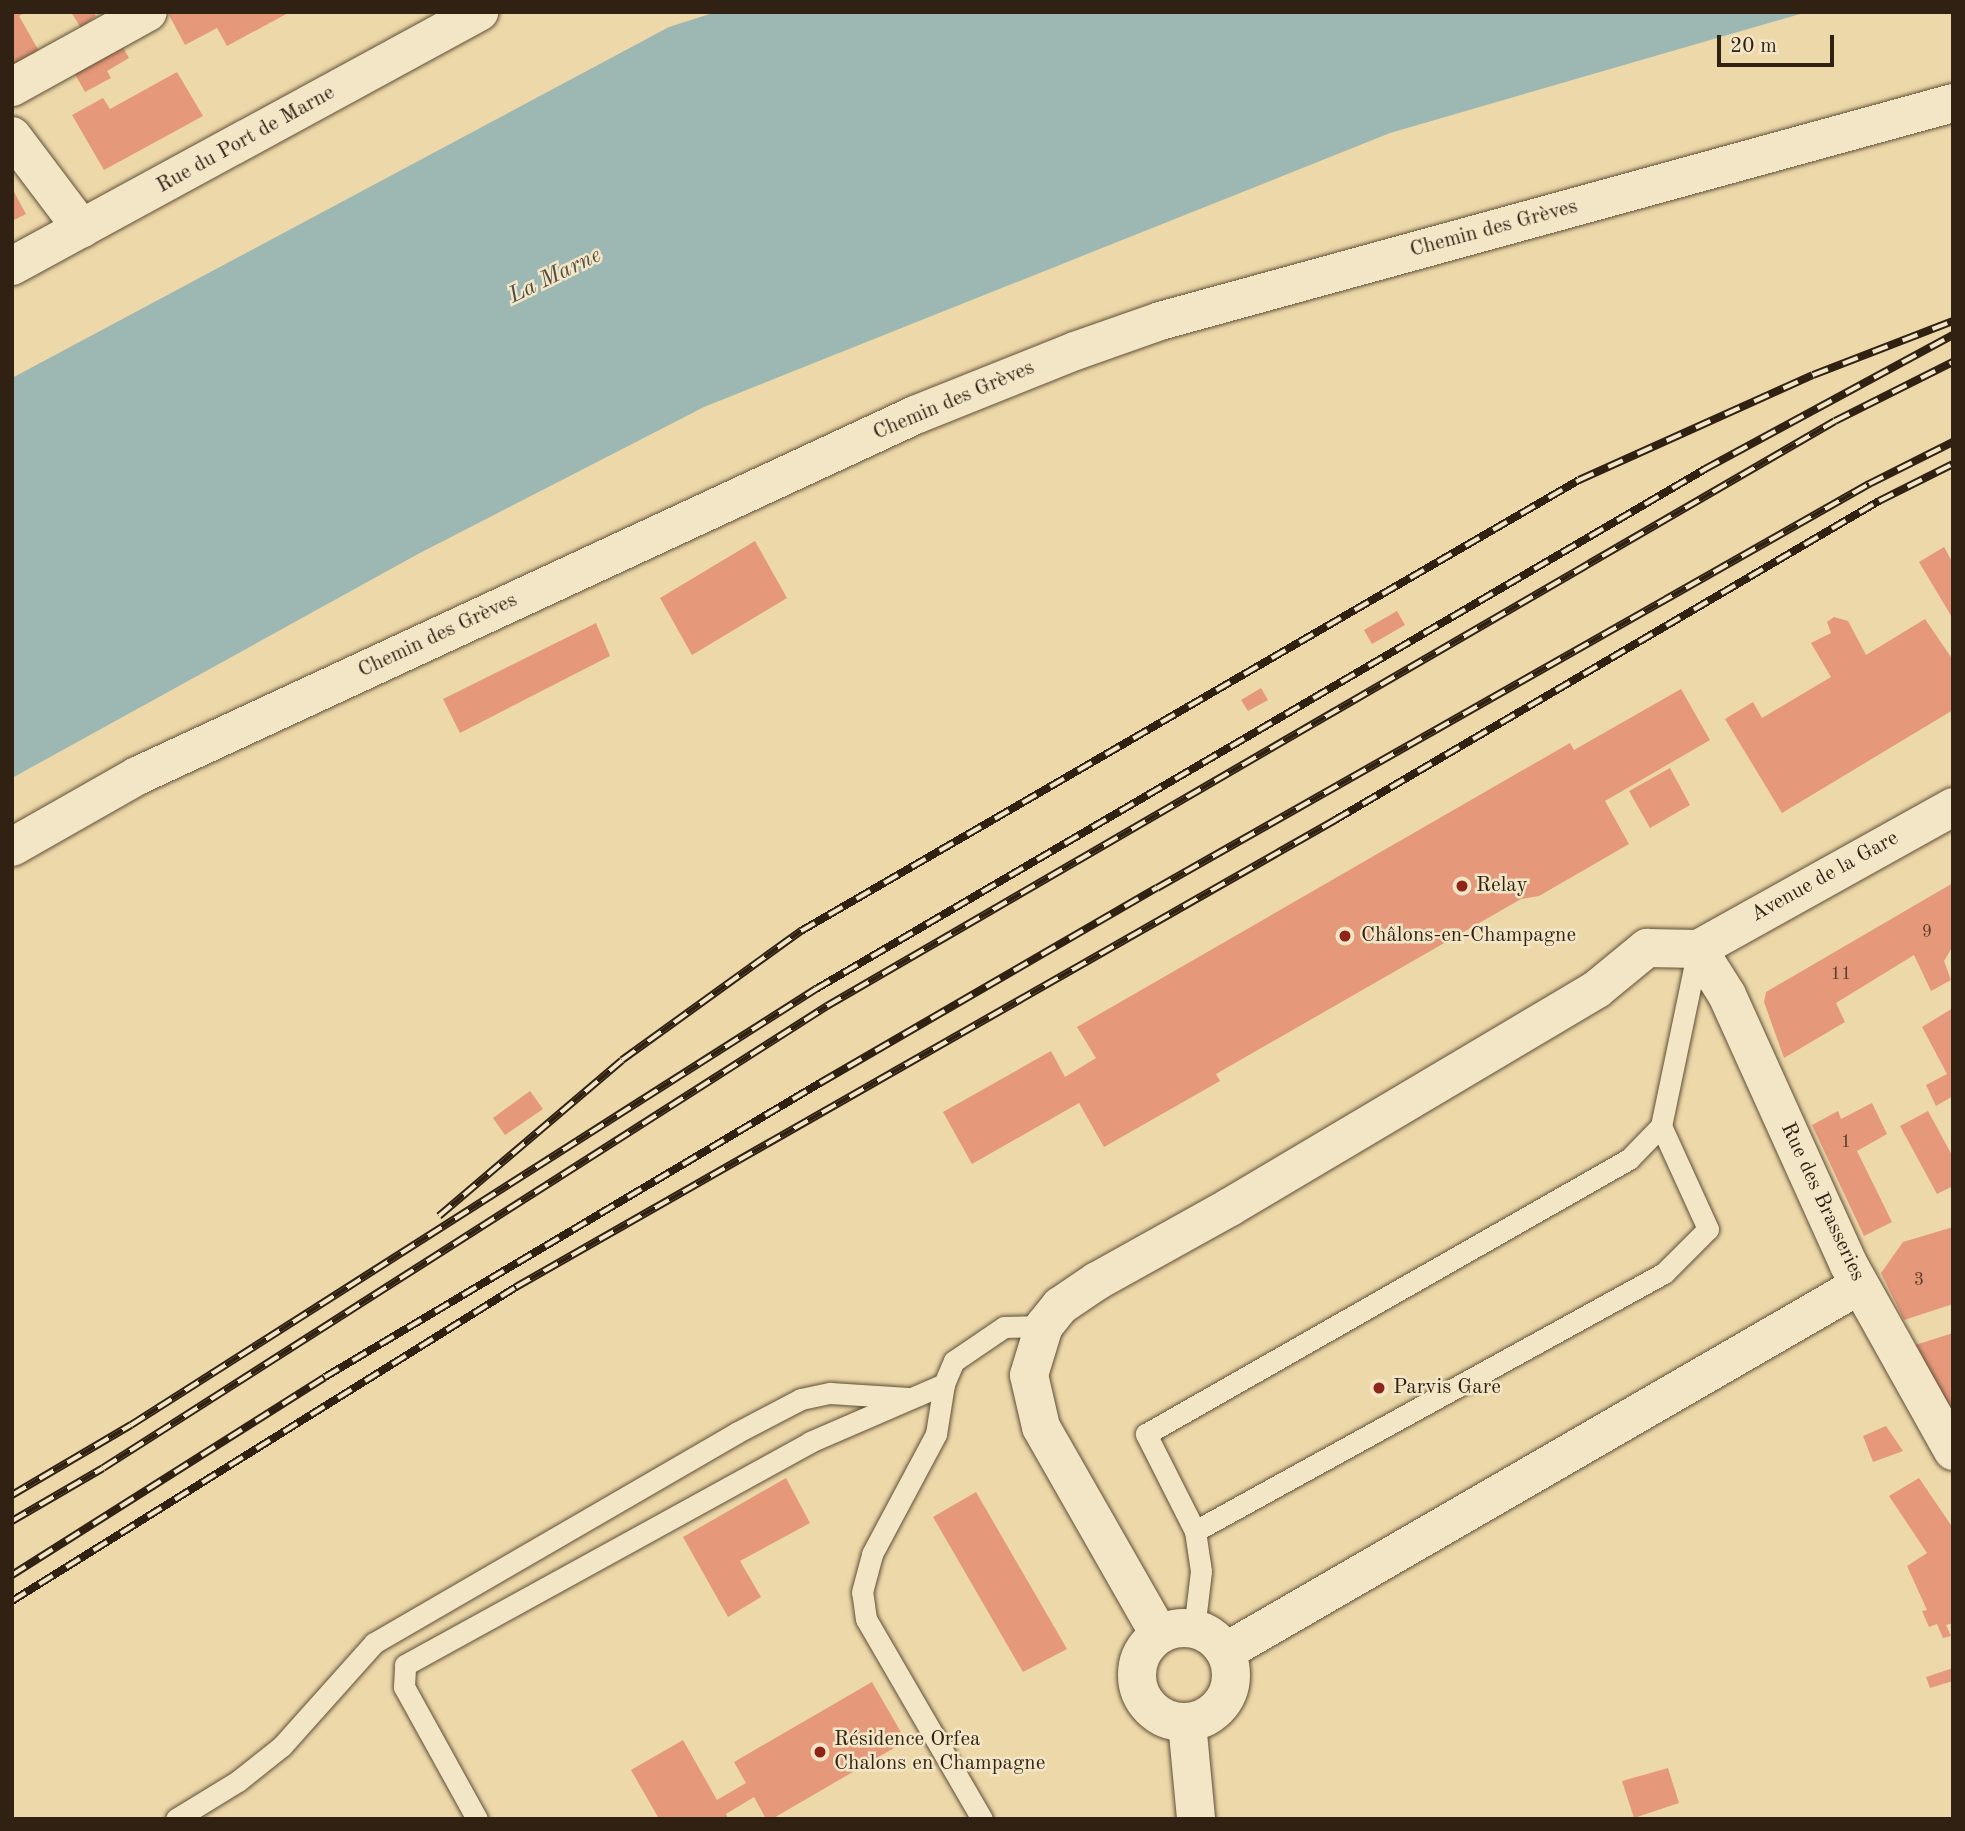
<!DOCTYPE html>
<meta charset="utf-8">
<style>
body{margin:0}
#map{position:relative;width:1965px;height:1831px;overflow:hidden;background:#edd8a9;font-family:"Old Standard TT",serif}
div>[style]{position:absolute}
.water>*{inset:0;background:#9db7b3}
.building>*{inset:0;background:#e5997a}
.roads{filter:drop-shadow(0 0 2px #5f4f38) drop-shadow(0 0 2px #5f4f38)}
.lane>*{height:21px;margin:-10.5px;padding:0 10.5px;transform-origin:10.5px;border-radius:10.5px;background:#f3e6c7}
.street>*{height:38px;margin:-19px;padding:0 19px;transform-origin:19px;border-radius:19px;background:#f3e6c7}
.street>.ring{margin:-19px;padding:0;box-sizing:content-box;background:none;border:38px solid #f3e6c7;border-radius:50%}
.rail>*{height:8px;margin-top:-4px;transform-origin:0;background:repeating-linear-gradient(90deg,#f3e6c7 0 16px,#302113 0 32px);box-sizing:border-box;border-block:2px solid #302113}
.dots>*{width:19px;height:19px;translate:-50% -50%;box-sizing:border-box;border:4px solid #f3e6c7;border-radius:50%}
span{translate:-50% -50%;white-space:nowrap;text-align:center;line-height:1.15;-webkit-text-stroke:5px #f3e6c7;paint-order:stroke}
.number-label{font-size:18px;color:#5d3f2d}
.number-label span{-webkit-text-stroke-width:0}
.street-label{font-size:21px;color:#302113}
.poi-label{font-size:21px;color:#302113}
.left{translate:0 -50%;text-align:left}
.water-label{font-size:23px;color:#514e43;font-style:italic}
.frame{position:absolute;inset:0;border:14px solid #302113;pointer-events:none}
.scale{position:absolute;left:1717px;top:35px;width:117px;height:32px;box-sizing:border-box;border:4px solid #302113;border-top:0;padding-left:9px;font-size:21px;line-height:24px;white-space:nowrap;color:#302113;-webkit-text-stroke:5px #f3e6c7;paint-order:stroke}
</style>
<div id="map">
<div class="water">
<i style="clip-path:polygon(716px 12px,1807px 12px,1390px 133px,704px 407px,418px 554px,12px 778px,12px 378px,669px 27px)"></i>
</div>
<div class="building">
<i style="clip-path:polygon(12px 12px,26px 12px,19px 16px,40px 53px,12px 69px)"></i>
<i style="clip-path:polygon(71px 12px,93px 12px,96px 16px,81px 28px)"></i>
<i style="clip-path:polygon(174px 12px,290px 12px,227px 46px,217px 28px,185px 45px,169px 15px)"></i>
<i style="clip-path:polygon(120px 42px,129px 58px,107px 71px,111px 78px,85px 92px,72px 69px)"></i>
<i style="clip-path:polygon(177px 72px,203px 116px,104px 170px,72px 115px,103px 98px,110px 109px)"></i>
<i style="clip-path:polygon(14px 192px,26px 214px,12px 221px,12px 193px)"></i>
<i style="clip-path:polygon(755px 541px,787px 598px,692px 655px,660px 598px)"></i>
<i style="clip-path:polygon(1944px 547px,1953px 563px,1953px 619px,1919px 562px)"></i>
<i style="clip-path:polygon(1397px 611px,1405px 625px,1372px 644px,1364px 630px)"></i>
<i style="clip-path:polygon(1834px 617px,1848px 621px,1866px 655px,1925px 619px,1953px 660px,1953px 710px,1782px 813px,1725px 719px,1753px 702px,1762px 718px,1831px 677px,1811px 643px,1831px 633px,1827px 622px)"></i>
<i style="clip-path:polygon(596px 623px,610px 656px,460px 733px,443px 699px)"></i>
<i style="clip-path:polygon(1261px 688px,1268px 700px,1248px 711px,1241px 700px)"></i>
<i style="clip-path:polygon(1681px 689px,1710px 740px,1605px 801px,1629px 844px,1539px 896px,1521px 899px,1216px 1074px,1220px 1081px,1104px 1147px,1079px 1103px,972px 1164px,943px 1112px,1051px 1051px,1065px 1077px,1096px 1058px,1077px 1027px,1570px 743px,1574px 750px)"></i>
<i style="clip-path:polygon(1670px 768px,1690px 805px,1650px 828px,1629px 791px)"></i>
<i style="clip-path:polygon(1953px 883px,1953px 946px,1944px 961px,1951px 980px,1931px 991px,1914px 955px,1836px 1003px,1845px 1022px,1784px 1058px,1764px 1002px,1766px 992px)"></i>
<i style="clip-path:polygon(1953px 1008px,1953px 1096px,1936px 1106px,1926px 1085px,1947px 1074px,1922px 1027px)"></i>
<i style="clip-path:polygon(530px 1091px,543px 1109px,505px 1135px,493px 1118px)"></i>
<i style="clip-path:polygon(1872px 1103px,1887px 1134px,1857px 1151px,1892px 1222px,1864px 1236px,1812px 1125px,1838px 1111px,1841px 1119px)"></i>
<i style="clip-path:polygon(1928px 1111px,1953px 1157px,1953px 1186px,1937px 1194px,1900px 1126px)"></i>
<i style="clip-path:polygon(1953px 1227px,1953px 1304px,1904px 1320px,1881px 1273px,1903px 1242px)"></i>
<i style="clip-path:polygon(1953px 1333px,1953px 1413px,1915px 1345px)"></i>
<i style="clip-path:polygon(1886px 1426px,1903px 1451px,1873px 1462px,1863px 1436px)"></i>
<i style="clip-path:polygon(786px 1478px,810px 1523px,740px 1561px,761px 1597px,728px 1617px,683px 1537px)"></i>
<i style="clip-path:polygon(1919px 1478px,1953px 1528px,1953px 1623px,1946px 1625px,1951px 1636px,1943px 1638px,1937px 1624px,1929px 1627px,1922px 1611px,1927px 1610px,1907px 1566px,1927px 1553px,1889px 1496px)"></i>
<i style="clip-path:polygon(976px 1492px,1067px 1649px,1023px 1672px,933px 1517px)"></i>
<i style="clip-path:polygon(1953px 1668px,1953px 1681px,1930px 1688px,1926px 1677px)"></i>
<i style="clip-path:polygon(872px 1682px,906px 1741px,772px 1819px,766px 1819px,754px 1797px,726px 1814px,728px 1819px,659px 1819px,631px 1770px,683px 1740px,717px 1800px,746px 1783px,734px 1762px)"></i>
<i style="clip-path:polygon(1668px 1768px,1679px 1803px,1634px 1818px,1622px 1781px)"></i>
</div>
<div class="roads">
<div class="lane">
<i style="left:1195px;top:1531px;width:535px;rotate:-28.82deg"></i>
<i style="left:1664px;top:1273px;width:62px;rotate:-45deg"></i>
<i style="left:1708px;top:1229px;width:113px;rotate:-114.5deg"></i>
<i style="left:1194px;top:1629px;width:58px;rotate:-83.1deg"></i>
<i style="left:1201px;top:1571px;width:40px;rotate:-98.5deg"></i>
<i style="left:1195px;top:1531px;width:109px;rotate:-116.8deg"></i>
<i style="left:1146px;top:1434px;width:556px;rotate:-29.66deg"></i>
<i style="left:1629px;top:1159px;width:46px;rotate:-45.9deg"></i>
<i style="left:1661px;top:1126px;width:181px;rotate:-78.2deg"></i>
<i style="left:176px;top:1819px;width:73px;rotate:-31.5deg"></i>
<i style="left:238px;top:1781px;width:56px;rotate:-38.5deg"></i>
<i style="left:282px;top:1746px;width:138px;rotate:-48.2deg"></i>
<i style="left:374px;top:1643px;width:419px;rotate:-30.1deg"></i>
<i style="left:736px;top:1433px;width:73px;rotate:-27.6deg"></i>
<i style="left:801px;top:1399px;width:30px;rotate:-12deg"></i>
<i style="left:830px;top:1393px;width:78px;rotate:3.7deg"></i>
<i style="left:477px;top:1819px;width:151px;rotate:-118.9deg"></i>
<i style="left:404px;top:1687px;width:22px;rotate:-87deg"></i>
<i style="left:405px;top:1665px;width:462px;rotate:-28.8deg"></i>
<i style="left:810px;top:1442px;width:146px;rotate:-23.4deg"></i>
<i style="left:982px;top:1819px;width:231px;rotate:-120.1deg"></i>
<i style="left:866px;top:1619px;width:27px;rotate:-98deg"></i>
<i style="left:862px;top:1592px;width:39px;rotate:-75deg"></i>
<i style="left:872px;top:1554px;width:136px;rotate:-61.9deg"></i>
<i style="left:936px;top:1434px;width:51px;rotate:-80.9deg"></i>
<i style="left:944px;top:1384px;width:25px;rotate:-67deg"></i>
<i style="left:954px;top:1361px;width:60px;rotate:-34.2deg"></i>
<i style="left:1004px;top:1327px;width:40px;rotate:-1.4deg"></i>
</div>
<div class="street">
<i style="left:12px;top:87px;width:155px;rotate:-28.9deg"></i>
<i style="left:12px;top:136px;width:116px;rotate:53deg"></i>
<i style="left:12px;top:266px;width:532px;rotate:-28.54deg"></i>
<i style="left:12px;top:847px;width:144px;rotate:-29.6deg"></i>
<i style="left:137px;top:776px;width:858px;rotate:-24.89deg"></i>
<i style="left:915px;top:415px;width:172px;rotate:-21.8deg"></i>
<i style="left:1075px;top:351px;width:90px;rotate:-19.4deg"></i>
<i style="left:1160px;top:321px;width:822px;rotate:-15.37deg"></i>
<i style="left:1698px;top:949px;width:54px;rotate:57.8deg"></i>
<i style="left:1727px;top:995px;width:296px;rotate:65.7deg"></i>
<i style="left:1849px;top:1265px;width:213px;rotate:60.8deg"></i>
<i style="left:1698px;top:949px;width:292px;rotate:-29.1deg"></i>
<i class="ring" style="left:1137px;top:1628px;width:56px;height:56px"></i>
<i style="left:1159px;top:1634px;width:238px;rotate:-119.7deg"></i>
<i style="left:1041px;top:1427px;width:53px;rotate:-103deg"></i>
<i style="left:1029px;top:1375px;width:51px;rotate:-73deg"></i>
<i style="left:1044px;top:1326px;width:26px;rotate:-51deg"></i>
<i style="left:1060px;top:1306px;width:45px;rotate:-34deg"></i>
<i style="left:1097px;top:1281px;width:152px;rotate:-29.1deg"></i>
<i style="left:1230px;top:1207px;width:427px;rotate:-30.7deg"></i>
<i style="left:1597px;top:989px;width:65px;rotate:-39.4deg"></i>
<i style="left:1647px;top:948px;width:51px;rotate:1.1deg"></i>
<i style="left:1225px;top:1652px;width:733px;rotate:-30.03deg"></i>
<i style="left:1187px;top:1723px;width:96px;rotate:84.6deg"></i>
</div>
</div>
<div class="rail">
<i style="left:439px;top:1216px;width:240px;rotate:-40.4deg"></i>
<i style="left:622px;top:1060px;width:221px;rotate:-35.8deg"></i>
<i style="left:801px;top:931px;width:899px;rotate:-30.1deg"></i>
<i style="left:1579px;top:480px;width:256px;rotate:-24.2deg"></i>
<i style="left:1813px;top:375px;width:150px;rotate:-21.1deg"></i>
<i style="left:12px;top:1495px;width:138px;rotate:-30.5deg"></i>
<i style="left:131px;top:1425px;width:812px;rotate:-32.48deg"></i>
<i style="left:816px;top:989px;width:1030px;rotate:-30.32deg"></i>
<i style="left:1705px;top:469px;width:282px;rotate:-28.4deg"></i>
<i style="left:12px;top:1521px;width:105px;rotate:-30.2deg"></i>
<i style="left:103px;top:1468px;width:859px;rotate:-32.54deg"></i>
<i style="left:827px;top:1006px;width:1165px;rotate:-30.13deg"></i>
<i style="left:1835px;top:421px;width:132px;rotate:-26.6deg"></i>
<i style="left:12px;top:1575px;width:370px;rotate:-32.3deg"></i>
<i style="left:325px;top:1377px;width:576px;rotate:-30.71deg"></i>
<i style="left:820px;top:1083px;width:389px;rotate:-30.1deg"></i>
<i style="left:1157px;top:888px;width:819px;rotate:-29.57deg"></i>
<i style="left:1869px;top:484px;width:94px;rotate:-26.6deg"></i>
<i style="left:12px;top:1601px;width:594px;rotate:-31.92deg"></i>
<i style="left:516px;top:1287px;width:943px;rotate:-29.69deg"></i>
<i style="left:1335px;top:820px;width:631px;rotate:-30.39deg"></i>
<i style="left:1879px;top:501px;width:83px;rotate:-26.6deg"></i>
</div>
<div class="dots">
<i style="left:1462px;top:886px;background:#8f2418"></i>
<i style="left:1345px;top:936px;background:#8f2418"></i>
<i style="left:1379px;top:1388px;background:#8f2418"></i>
<i style="left:820px;top:1752px;background:#8f2418"></i>
</div>
<div class="number-label">
<span style="left:1927px;top:932px">9</span>
<span style="left:1841px;top:974px">11</span>
<span style="left:1846px;top:1142px">1</span>
<span style="left:1919px;top:1280px">3</span>
</div>
<div class="street-label">
<span style="left:246px;top:140px;rotate:-29deg">Rue du Port de Marne</span>
<span style="left:1494px;top:229px;rotate:-15deg">Chemin des Grèves</span>
<span style="left:954px;top:401px;rotate:-23deg">Chemin des Grèves</span>
<span style="left:438px;top:636px;rotate:-25deg">Chemin des Grèves</span>
<span style="left:1825px;top:877px;rotate:-29deg">Avenue de la Gare</span>
<span style="left:1822px;top:1202px;rotate:65deg">Rue des Brasseries</span>
</div>
<div class="poi-label">
<span class="left" style="left:1476px;top:886px">Relay</span>
<span class="left" style="left:1361px;top:936px">Châlons-en-Champagne</span>
<span class="left" style="left:1393px;top:1388px">Parvis Gare</span>
<span class="left" style="left:834px;top:1752px">Résidence Orfea<br>Chalons en Champagne</span>
</div>
<div class="water-label">
<span style="left:555px;top:276px;rotate:-26deg">La Marne</span>
</div>
<div class="frame"></div>
<div class="scale">20 m</div>
</div>
